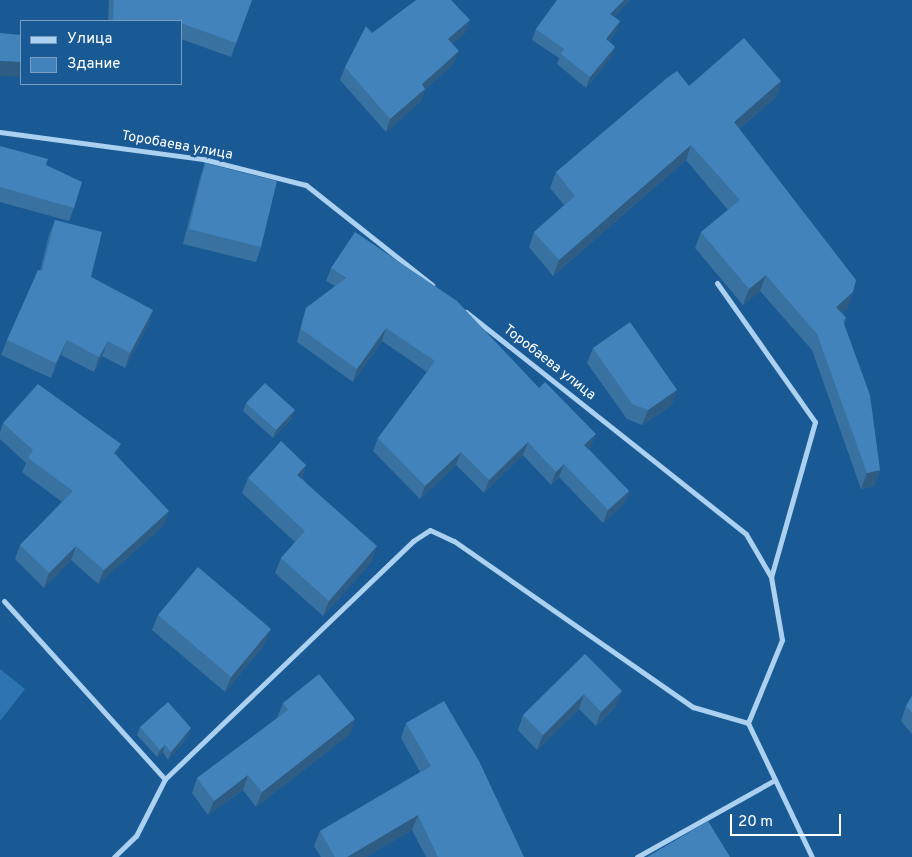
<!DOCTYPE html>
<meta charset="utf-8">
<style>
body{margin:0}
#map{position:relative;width:912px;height:857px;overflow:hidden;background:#1a5a94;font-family:Overpass,sans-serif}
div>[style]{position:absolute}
.green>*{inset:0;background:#2c74b2}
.minor>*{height:5px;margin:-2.5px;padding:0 2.5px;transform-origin:2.5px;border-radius:2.5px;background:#abd0f0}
.wall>*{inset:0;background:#3971a1}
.shaded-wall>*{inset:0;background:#2e5c83}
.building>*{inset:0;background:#4283bb}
span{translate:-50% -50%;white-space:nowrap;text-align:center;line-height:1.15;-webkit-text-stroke:4.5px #1a5a94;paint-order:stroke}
.street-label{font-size:14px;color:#fff}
.legend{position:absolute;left:20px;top:20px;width:162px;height:65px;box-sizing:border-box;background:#1a5a94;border:1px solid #769cbf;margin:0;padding:6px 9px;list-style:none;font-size:15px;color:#fff}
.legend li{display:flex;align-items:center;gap:10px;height:25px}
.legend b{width:25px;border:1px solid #769cbf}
.scale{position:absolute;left:730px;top:814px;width:111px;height:22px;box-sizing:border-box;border:2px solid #fff;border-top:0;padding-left:6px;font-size:15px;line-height:18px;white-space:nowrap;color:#fff;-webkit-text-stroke:4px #1a5a94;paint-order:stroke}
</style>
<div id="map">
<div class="green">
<i style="clip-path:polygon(0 669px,25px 689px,0 721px)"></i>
</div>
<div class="minor">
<i style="left:0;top:132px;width:205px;rotate:7.6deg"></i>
<i style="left:203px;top:159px;width:106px;rotate:14.2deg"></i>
<i style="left:306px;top:185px;width:161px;rotate:38.4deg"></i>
<i style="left:717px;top:283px;width:170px;rotate:54.8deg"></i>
<i style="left:815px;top:422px;width:161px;rotate:105.8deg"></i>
<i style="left:466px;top:312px;width:357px;rotate:38.4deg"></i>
<i style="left:746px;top:534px;width:50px;rotate:59.8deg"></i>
<i style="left:771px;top:577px;width:64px;rotate:80.1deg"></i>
<i style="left:782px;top:640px;width:90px;rotate:112.3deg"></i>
<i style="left:748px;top:723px;width:148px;rotate:64.5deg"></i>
<i style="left:4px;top:601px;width:240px;rotate:47.9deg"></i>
<i style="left:114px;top:857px;width:30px;rotate:-44deg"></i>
<i style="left:136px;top:836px;width:64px;rotate:-63deg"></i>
<i style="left:165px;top:779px;width:344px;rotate:-43.8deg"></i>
<i style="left:413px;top:541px;width:20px;rotate:-33deg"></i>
<i style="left:430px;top:530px;width:26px;rotate:25deg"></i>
<i style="left:454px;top:541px;width:291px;rotate:34.8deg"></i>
<i style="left:693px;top:707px;width:57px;rotate:16.2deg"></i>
<i style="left:637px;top:857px;width:156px;rotate:-29.2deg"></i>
</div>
<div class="wall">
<i style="clip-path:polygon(109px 0,252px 0,231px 57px,181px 39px,181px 21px,108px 21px)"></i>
<i style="clip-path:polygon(557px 0,630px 0,614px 17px,620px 21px,616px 32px,609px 41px,615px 47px,611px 57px,586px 88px,557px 64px,559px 58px,532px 40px,536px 29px)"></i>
<i style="clip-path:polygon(372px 33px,465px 33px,452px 44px,454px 63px,425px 90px,421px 101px,386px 132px,340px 80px,345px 67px)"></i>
<i style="clip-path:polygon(781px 81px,776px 97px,739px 129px,848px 308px,842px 313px,846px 318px,844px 325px,880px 470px,874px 486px,861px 489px,812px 350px,760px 291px,743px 305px,695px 248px,701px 232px,728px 210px,686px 160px,553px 276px,529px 247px,534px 232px,564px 205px,550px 188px,556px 172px,689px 86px)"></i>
<i style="clip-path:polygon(0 146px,46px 165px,74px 208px,69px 221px,0 202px)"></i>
<i style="clip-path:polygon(205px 163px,261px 247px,256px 262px,183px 244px,200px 178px)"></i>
<i style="clip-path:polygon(55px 220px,91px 277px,153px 310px,148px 325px,125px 368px,102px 356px,94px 372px,61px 355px,51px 378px,1px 355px,7px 340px,40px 271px,49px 235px)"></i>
<i style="clip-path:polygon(331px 268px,591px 447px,589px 449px,629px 491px,624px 504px,603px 523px,559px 477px,551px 485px,523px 455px,484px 493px,456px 465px,420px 499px,373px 451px,378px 438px,427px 372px,382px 341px,353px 382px,297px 342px,302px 321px,306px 308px,335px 286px,326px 281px)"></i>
<i style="clip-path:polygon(593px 348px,672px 405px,642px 425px,627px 419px,587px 363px)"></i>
<i style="clip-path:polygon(246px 403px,292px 418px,273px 438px,243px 411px)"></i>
<i style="clip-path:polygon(3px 423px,117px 455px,164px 525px,98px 584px,71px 560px,44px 588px,15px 559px,20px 545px,62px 502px,22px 472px,26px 463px,0 439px,0 432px)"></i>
<i style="clip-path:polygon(306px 465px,302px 478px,372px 561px,323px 616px,275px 573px,281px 558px,295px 542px,242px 493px,248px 478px)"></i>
<i style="clip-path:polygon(158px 615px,265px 644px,225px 692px,152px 630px)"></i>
<i style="clip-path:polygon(585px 654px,616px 706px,596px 726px,579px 709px,537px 750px,518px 730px,523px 715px)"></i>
<i style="clip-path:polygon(912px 696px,912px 734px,901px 721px,906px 706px)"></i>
<i style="clip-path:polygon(283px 703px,350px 734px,256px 807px,243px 790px,208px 815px,192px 793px,197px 778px,277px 718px)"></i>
<i style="clip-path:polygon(406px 723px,524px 857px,426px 857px,412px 830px,366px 857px,321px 857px,314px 846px,320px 831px,420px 772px,401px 738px)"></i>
<i style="clip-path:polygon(140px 727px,188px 736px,168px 760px,163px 752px,157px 757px,137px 735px)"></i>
</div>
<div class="shaded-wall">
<i style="clip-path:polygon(624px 0,630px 0,607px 24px,610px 14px)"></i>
<i style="clip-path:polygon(470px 20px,465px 33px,444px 52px,448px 39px)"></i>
<i style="clip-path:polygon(620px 21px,616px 32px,602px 49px,606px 39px)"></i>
<i style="clip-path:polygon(615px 47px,611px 57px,586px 88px,590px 77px)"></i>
<i style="clip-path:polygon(459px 51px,454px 63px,425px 90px,421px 101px,386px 132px,390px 119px,422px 84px)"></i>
<i style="clip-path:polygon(0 61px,21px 62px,21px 77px,0 76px)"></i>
<i style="clip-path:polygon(781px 81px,776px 97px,728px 138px,734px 122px)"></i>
<i style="clip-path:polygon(691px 145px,686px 160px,553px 276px,559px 260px)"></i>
<i style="clip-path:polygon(766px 275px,760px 291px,743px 305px,749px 289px)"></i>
<i style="clip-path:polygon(853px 292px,848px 308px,831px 322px,836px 307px)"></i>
<i style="clip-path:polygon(153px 310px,148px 325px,125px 368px,130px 353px)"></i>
<i style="clip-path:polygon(386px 328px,382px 341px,353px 382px,357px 369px)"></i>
<i style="clip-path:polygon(67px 340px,61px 355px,51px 378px,56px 363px)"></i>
<i style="clip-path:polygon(108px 341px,102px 356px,94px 372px,99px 357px)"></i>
<i style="clip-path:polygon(677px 390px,672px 405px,642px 425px,648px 410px)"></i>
<i style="clip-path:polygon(295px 410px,292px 418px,273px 438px,276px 430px)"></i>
<i style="clip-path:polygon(596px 434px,591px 447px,580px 458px,584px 445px)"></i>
<i style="clip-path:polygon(528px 442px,523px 455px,484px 493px,489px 480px)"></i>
<i style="clip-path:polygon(121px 444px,115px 459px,114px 453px)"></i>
<i style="clip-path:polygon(461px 452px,456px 465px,420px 499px,425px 486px)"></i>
<i style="clip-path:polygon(564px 464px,559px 477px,551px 485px,556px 472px)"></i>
<i style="clip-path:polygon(306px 465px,301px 480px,297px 475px)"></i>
<i style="clip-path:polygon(880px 470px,874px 486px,861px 489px,867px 473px)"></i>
<i style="clip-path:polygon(629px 491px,624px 504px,603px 523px,608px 510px)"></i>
<i style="clip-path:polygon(169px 511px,164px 525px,98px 584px,104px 570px)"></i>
<i style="clip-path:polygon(76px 546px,71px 560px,44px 588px,49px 573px)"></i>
<i style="clip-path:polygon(377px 546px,372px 561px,323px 616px,329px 601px)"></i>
<i style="clip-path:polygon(271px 629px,265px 644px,225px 692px,231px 677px)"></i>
<i style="clip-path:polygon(622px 691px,616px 706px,596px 726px,601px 712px)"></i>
<i style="clip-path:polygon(584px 694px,579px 709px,537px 750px,543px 735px)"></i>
<i style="clip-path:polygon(355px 719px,350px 734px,256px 807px,262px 792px)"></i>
<i style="clip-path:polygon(191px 728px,188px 736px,168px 760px,171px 752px)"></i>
<i style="clip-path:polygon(165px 745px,163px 752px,157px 757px,160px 750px)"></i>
<i style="clip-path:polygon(248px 775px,243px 790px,208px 815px,214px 801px)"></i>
<i style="clip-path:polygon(418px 815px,412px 830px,366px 857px,347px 857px)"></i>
</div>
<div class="building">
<i style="clip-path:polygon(114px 0,252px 0,236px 43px,181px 23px,181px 21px,113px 21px)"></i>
<i style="clip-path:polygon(416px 0,451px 0,470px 20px,448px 39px,459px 51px,422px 84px,425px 89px,390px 119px,345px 67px,366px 26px,372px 33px)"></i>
<i style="clip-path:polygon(557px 0,624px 0,610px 14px,620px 21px,606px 39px,615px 47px,590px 77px,561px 54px,564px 49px,536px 29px)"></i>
<i style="clip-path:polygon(0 33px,21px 35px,21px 62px,0 61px)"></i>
<i style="clip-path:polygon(744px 38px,781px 81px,734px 122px,856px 280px,853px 292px,836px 307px,846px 318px,843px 321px,870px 395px,880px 470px,867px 473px,817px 334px,766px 275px,749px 289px,701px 232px,740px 200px,691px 145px,559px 260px,534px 232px,575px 196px,556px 172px,667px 78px,677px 71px,689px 86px)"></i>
<i style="clip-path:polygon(0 146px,48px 159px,46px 165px,82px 182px,74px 208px,0 187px)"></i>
<i style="clip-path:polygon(205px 163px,277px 181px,261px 247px,189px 229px)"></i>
<i style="clip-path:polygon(55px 220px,102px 232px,91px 277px,153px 310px,130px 353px,108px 341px,99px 357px,67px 340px,56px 363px,7px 340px,38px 270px,42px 271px)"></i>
<i style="clip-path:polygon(355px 232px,457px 301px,539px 388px,545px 382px,596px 434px,584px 445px,629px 491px,608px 510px,564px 464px,556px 472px,528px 442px,489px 480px,461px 452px,425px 486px,378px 438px,435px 361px,386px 328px,357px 369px,301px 329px,306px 308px,346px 278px,331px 268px)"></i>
<i style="clip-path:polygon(630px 322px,677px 390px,648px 410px,632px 404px,593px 348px)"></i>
<i style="clip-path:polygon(265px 383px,295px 410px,276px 430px,246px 403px)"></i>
<i style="clip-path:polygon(38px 384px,121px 444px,114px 453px,169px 511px,104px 570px,76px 546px,49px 573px,20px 545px,73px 491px,28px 458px,33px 450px,3px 423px)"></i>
<i style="clip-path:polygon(281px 441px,306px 465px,297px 475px,377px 546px,329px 601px,281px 558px,305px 531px,248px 478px)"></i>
<i style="clip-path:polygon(198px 567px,271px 629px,231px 677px,158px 615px)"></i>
<i style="clip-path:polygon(585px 654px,622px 691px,601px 712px,584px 694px,543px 735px,523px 715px)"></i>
<i style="clip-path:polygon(319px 674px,355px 719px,262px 792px,248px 775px,214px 801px,197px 778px,288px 710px,283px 703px)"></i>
<i style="clip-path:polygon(912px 696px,912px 713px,906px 706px)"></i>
<i style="clip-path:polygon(444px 701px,479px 761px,524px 857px,438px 857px,418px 815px,347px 857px,335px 857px,320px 831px,431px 766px,406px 723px)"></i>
<i style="clip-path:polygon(168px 702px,191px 728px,171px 752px,165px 745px,160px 750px,140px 727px)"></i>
<i style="clip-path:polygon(708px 821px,730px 857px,647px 857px)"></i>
</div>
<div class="street-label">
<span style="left:177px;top:146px;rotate:10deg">Торобаева улица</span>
<span style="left:549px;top:363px;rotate:38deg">Торобаева улица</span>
</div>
<ul class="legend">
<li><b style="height:6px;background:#abd0f0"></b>Улица</li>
<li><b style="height:14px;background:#4283bb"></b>Здание</li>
</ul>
<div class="scale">20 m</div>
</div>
